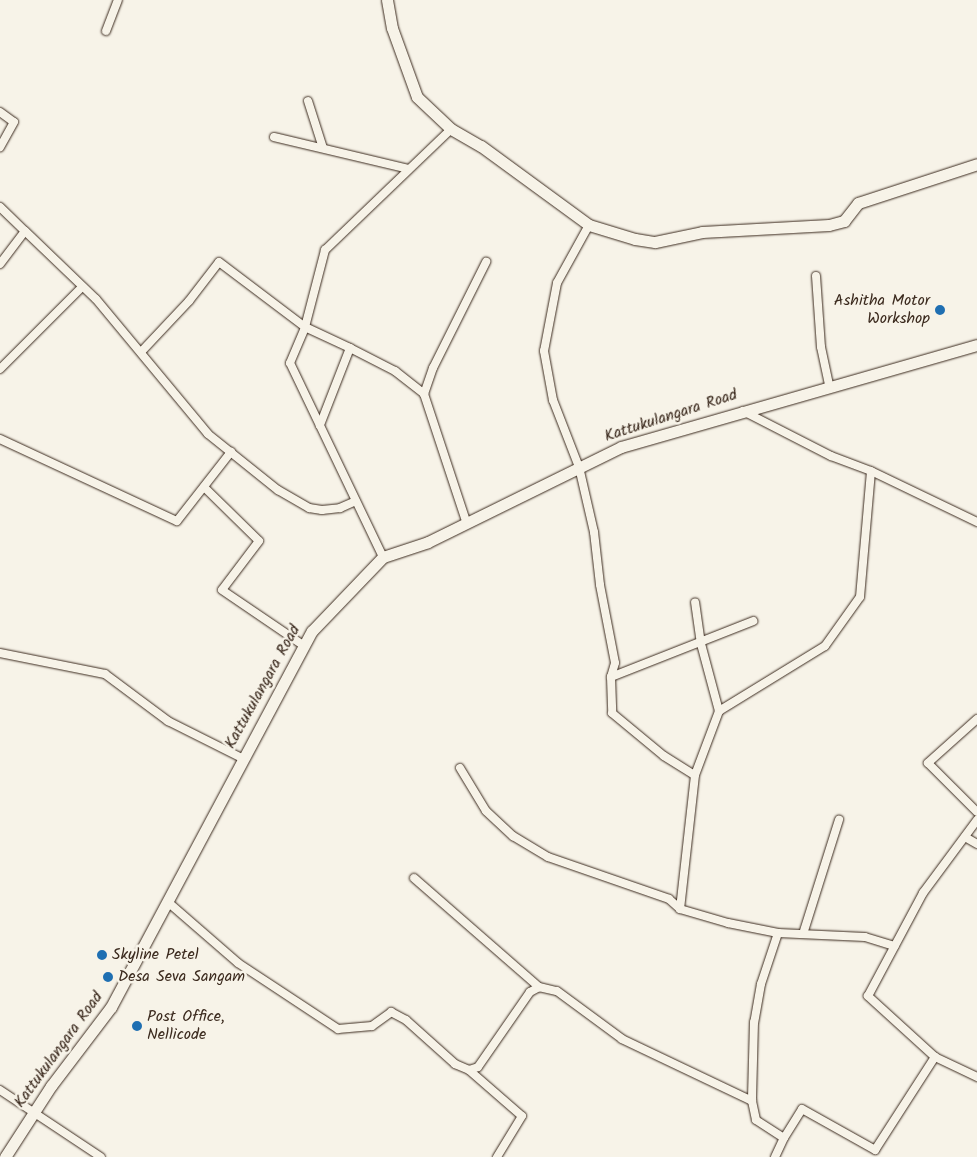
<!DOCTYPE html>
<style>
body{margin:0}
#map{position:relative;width:977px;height:1157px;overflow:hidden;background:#f7f3e8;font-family:Kalam,sans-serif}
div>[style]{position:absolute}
.roads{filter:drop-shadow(0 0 1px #3b2a1e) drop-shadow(0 0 1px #3b2a1e)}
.street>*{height:8px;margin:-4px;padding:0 4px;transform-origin:4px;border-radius:4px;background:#f7f3e8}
.secondary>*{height:11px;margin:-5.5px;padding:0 5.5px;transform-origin:5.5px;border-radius:5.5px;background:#f7f3e8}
.dots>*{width:14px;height:14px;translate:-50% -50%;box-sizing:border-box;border:2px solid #f7f3e8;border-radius:50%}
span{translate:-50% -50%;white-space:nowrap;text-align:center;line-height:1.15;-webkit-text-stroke:5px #f7f3e8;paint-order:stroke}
.poi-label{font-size:16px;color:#3b2a1e}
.right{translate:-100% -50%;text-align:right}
.left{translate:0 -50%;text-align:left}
.street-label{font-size:16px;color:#3b2a1e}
</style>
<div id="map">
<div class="roads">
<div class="street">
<i style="left:106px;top:31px;width:33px;rotate:-69deg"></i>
<i style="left:308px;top:101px;width:49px;rotate:72.3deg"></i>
<i style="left:0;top:112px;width:17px;rotate:36deg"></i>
<i style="left:14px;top:122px;width:29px;rotate:119deg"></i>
<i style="left:274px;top:137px;width:138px;rotate:13.4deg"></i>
<i style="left:0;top:207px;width:35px;rotate:44deg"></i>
<i style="left:589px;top:225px;width:66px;rotate:118.9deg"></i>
<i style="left:557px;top:283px;width:69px;rotate:100.8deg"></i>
<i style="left:544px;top:351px;width:50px;rotate:79.6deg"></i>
<i style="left:553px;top:400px;width:72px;rotate:68.8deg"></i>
<i style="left:579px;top:467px;width:67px;rotate:77deg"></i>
<i style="left:594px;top:532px;width:53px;rotate:83.5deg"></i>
<i style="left:600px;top:585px;width:79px;rotate:79.1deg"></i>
<i style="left:615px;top:663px;width:15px;rotate:106deg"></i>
<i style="left:611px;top:677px;width:36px;rotate:88deg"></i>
<i style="left:612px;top:713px;width:67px;rotate:39.6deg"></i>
<i style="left:664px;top:756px;width:36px;rotate:32deg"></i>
<i style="left:0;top:264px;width:41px;rotate:-52.9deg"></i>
<i style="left:25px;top:231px;width:98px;rotate:43.8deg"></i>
<i style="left:96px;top:299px;width:175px;rotate:50.3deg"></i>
<i style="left:208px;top:434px;width:90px;rotate:38.7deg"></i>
<i style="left:278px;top:490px;width:36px;rotate:30deg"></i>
<i style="left:309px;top:508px;width:13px;rotate:9deg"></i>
<i style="left:322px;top:510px;width:18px;rotate:-6deg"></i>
<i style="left:340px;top:508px;width:17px;rotate:-24deg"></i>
<i style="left:816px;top:276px;width:71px;rotate:86deg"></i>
<i style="left:821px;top:347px;width:39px;rotate:78deg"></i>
<i style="left:350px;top:348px;width:51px;rotate:27.1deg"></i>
<i style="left:395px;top:371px;width:37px;rotate:38deg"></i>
<i style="left:141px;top:352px;width:70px;rotate:-46.7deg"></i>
<i style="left:189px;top:301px;width:49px;rotate:-52.4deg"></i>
<i style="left:219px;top:262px;width:108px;rotate:37.1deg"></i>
<i style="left:305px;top:327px;width:50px;rotate:25deg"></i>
<i style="left:350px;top:348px;width:83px;rotate:111.3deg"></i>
<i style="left:0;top:369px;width:116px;rotate:-45deg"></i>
<i style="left:743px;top:411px;width:99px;rotate:27.1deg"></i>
<i style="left:831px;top:456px;width:43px;rotate:20.6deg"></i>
<i style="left:871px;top:471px;width:118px;rotate:25.7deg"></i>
<i style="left:0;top:439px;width:195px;rotate:24.9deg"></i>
<i style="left:177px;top:521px;width:88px;rotate:-52deg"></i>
<i style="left:204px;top:487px;width:77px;rotate:44.5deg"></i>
<i style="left:259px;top:541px;width:61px;rotate:127.1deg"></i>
<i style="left:222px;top:590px;width:98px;rotate:34.2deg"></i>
<i style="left:466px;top:521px;width:134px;rotate:-108.3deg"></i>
<i style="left:424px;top:394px;width:28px;rotate:-71deg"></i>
<i style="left:433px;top:368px;width:119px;rotate:-63.4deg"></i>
<i style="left:383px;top:557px;width:215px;rotate:-115.6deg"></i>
<i style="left:290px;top:363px;width:39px;rotate:-67deg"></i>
<i style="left:305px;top:327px;width:80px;rotate:-75.4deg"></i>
<i style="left:325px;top:250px;width:175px;rotate:-43.8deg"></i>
<i style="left:0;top:653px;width:107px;rotate:11.3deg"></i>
<i style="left:105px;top:674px;width:79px;rotate:36.7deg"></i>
<i style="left:168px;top:721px;width:83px;rotate:26.6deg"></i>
<i style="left:611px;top:677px;width:153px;rotate:-21.5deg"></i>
<i style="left:719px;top:711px;width:124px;rotate:-31.5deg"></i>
<i style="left:825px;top:646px;width:60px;rotate:-54.5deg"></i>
<i style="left:860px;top:597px;width:126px;rotate:-85deg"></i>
<i style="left:977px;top:719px;width:66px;rotate:138.1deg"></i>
<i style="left:928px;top:763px;width:69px;rotate:45deg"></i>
<i style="left:460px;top:768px;width:50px;rotate:58.8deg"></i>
<i style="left:486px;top:811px;width:37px;rotate:43deg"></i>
<i style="left:513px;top:836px;width:41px;rotate:31deg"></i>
<i style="left:548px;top:857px;width:128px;rotate:19.1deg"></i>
<i style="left:669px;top:899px;width:15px;rotate:42deg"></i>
<i style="left:680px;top:909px;width:135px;rotate:-83.6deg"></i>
<i style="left:695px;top:775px;width:68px;rotate:-69.4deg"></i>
<i style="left:719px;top:711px;width:69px;rotate:-105deg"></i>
<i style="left:701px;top:644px;width:42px;rotate:-98.1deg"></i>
<i style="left:965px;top:837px;width:14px;rotate:30deg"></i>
<i style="left:414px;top:878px;width:166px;rotate:41.1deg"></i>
<i style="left:169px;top:903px;width:91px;rotate:41deg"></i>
<i style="left:238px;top:963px;width:120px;rotate:33.4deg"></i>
<i style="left:338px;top:1029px;width:34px;rotate:-5deg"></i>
<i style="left:372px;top:1026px;width:24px;rotate:-36deg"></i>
<i style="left:391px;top:1012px;width:17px;rotate:28deg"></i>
<i style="left:406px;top:1020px;width:66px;rotate:41.9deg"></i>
<i style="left:455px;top:1064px;width:15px;rotate:23deg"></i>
<i style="left:469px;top:1070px;width:9px;rotate:-18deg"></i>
<i style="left:478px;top:1067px;width:91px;rotate:-55.3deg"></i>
<i style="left:530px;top:992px;width:10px;rotate:-29deg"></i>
<i style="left:539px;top:987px;width:18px;rotate:13deg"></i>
<i style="left:557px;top:991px;width:81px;rotate:36.4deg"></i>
<i style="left:622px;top:1039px;width:144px;rotate:25.5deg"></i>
<i style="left:680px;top:909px;width:50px;rotate:16.3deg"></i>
<i style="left:728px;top:923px;width:51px;rotate:11.3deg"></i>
<i style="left:778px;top:933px;width:54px;rotate:108.4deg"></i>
<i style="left:761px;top:984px;width:39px;rotate:100deg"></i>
<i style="left:754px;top:1022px;width:79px;rotate:91.5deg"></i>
<i style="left:752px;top:1101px;width:19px;rotate:78deg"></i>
<i style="left:756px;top:1120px;width:33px;rotate:33deg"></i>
<i style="left:784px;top:1138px;width:34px;rotate:-58deg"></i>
<i style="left:802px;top:1109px;width:84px;rotate:29.3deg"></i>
<i style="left:875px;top:1150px;width:111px;rotate:-57.2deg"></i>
<i style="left:935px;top:1057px;width:47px;rotate:25.5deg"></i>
<i style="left:778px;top:933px;width:87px;rotate:2.6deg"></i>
<i style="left:865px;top:937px;width:31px;rotate:17deg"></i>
<i style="left:803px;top:934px;width:120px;rotate:-72.5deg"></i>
<i style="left:935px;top:1057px;width:91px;rotate:-137.7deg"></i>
<i style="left:868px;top:996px;width:117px;rotate:-61.9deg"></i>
<i style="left:923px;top:893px;width:91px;rotate:-53.5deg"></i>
<i style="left:469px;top:1070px;width:70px;rotate:41deg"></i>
<i style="left:522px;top:1116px;width:48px;rotate:121.4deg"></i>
<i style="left:0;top:1090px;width:121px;rotate:33.6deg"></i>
<i style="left:775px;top:1157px;width:21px;rotate:-65deg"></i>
</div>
<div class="secondary">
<i style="left:387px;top:0;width:28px;rotate:80deg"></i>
<i style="left:392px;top:28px;width:73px;rotate:70.1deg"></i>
<i style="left:417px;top:97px;width:47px;rotate:43.3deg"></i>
<i style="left:451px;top:129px;width:34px;rotate:30deg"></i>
<i style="left:481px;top:146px;width:134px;rotate:36.2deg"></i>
<i style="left:589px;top:225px;width:48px;rotate:16.9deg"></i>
<i style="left:635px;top:239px;width:20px;rotate:9deg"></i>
<i style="left:655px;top:242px;width:48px;rotate:-12deg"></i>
<i style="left:702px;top:232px;width:127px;rotate:-3.2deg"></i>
<i style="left:829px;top:225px;width:16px;rotate:-15deg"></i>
<i style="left:844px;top:221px;width:23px;rotate:-52deg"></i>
<i style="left:858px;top:203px;width:125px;rotate:-18.1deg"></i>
<i style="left:5px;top:1157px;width:85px;rotate:-57.1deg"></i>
<i style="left:51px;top:1086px;width:99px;rotate:-52.8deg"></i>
<i style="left:111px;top:1007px;width:426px;rotate:-61.9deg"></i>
<i style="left:312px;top:631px;width:103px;rotate:-46.2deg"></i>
<i style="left:383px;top:557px;width:47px;rotate:-18.4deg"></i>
<i style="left:428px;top:542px;width:215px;rotate:-26.2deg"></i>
<i style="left:621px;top:447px;width:370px;rotate:-16deg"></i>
</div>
</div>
<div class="dots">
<i style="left:940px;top:310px;background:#1f6fb2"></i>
<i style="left:102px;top:955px;background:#1f6fb2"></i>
<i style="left:108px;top:977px;background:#1f6fb2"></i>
<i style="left:137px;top:1026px;background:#1f6fb2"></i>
</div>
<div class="poi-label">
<span class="right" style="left:930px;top:310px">Ashitha Motor<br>Workshop</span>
<span class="left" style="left:112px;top:955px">Skyline Petel</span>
<span class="left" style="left:118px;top:977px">Desa Seva Sangam</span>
<span class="left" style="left:147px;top:1026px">Post Office,<br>Nellicode</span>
</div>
<div class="street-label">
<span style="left:671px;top:416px;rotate:-18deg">Kattukulangara Road</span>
<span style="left:263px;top:687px;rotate:-61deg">Kattukulangara Road</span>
<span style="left:59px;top:1050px;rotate:-54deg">Kattukulangara Road</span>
</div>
</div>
